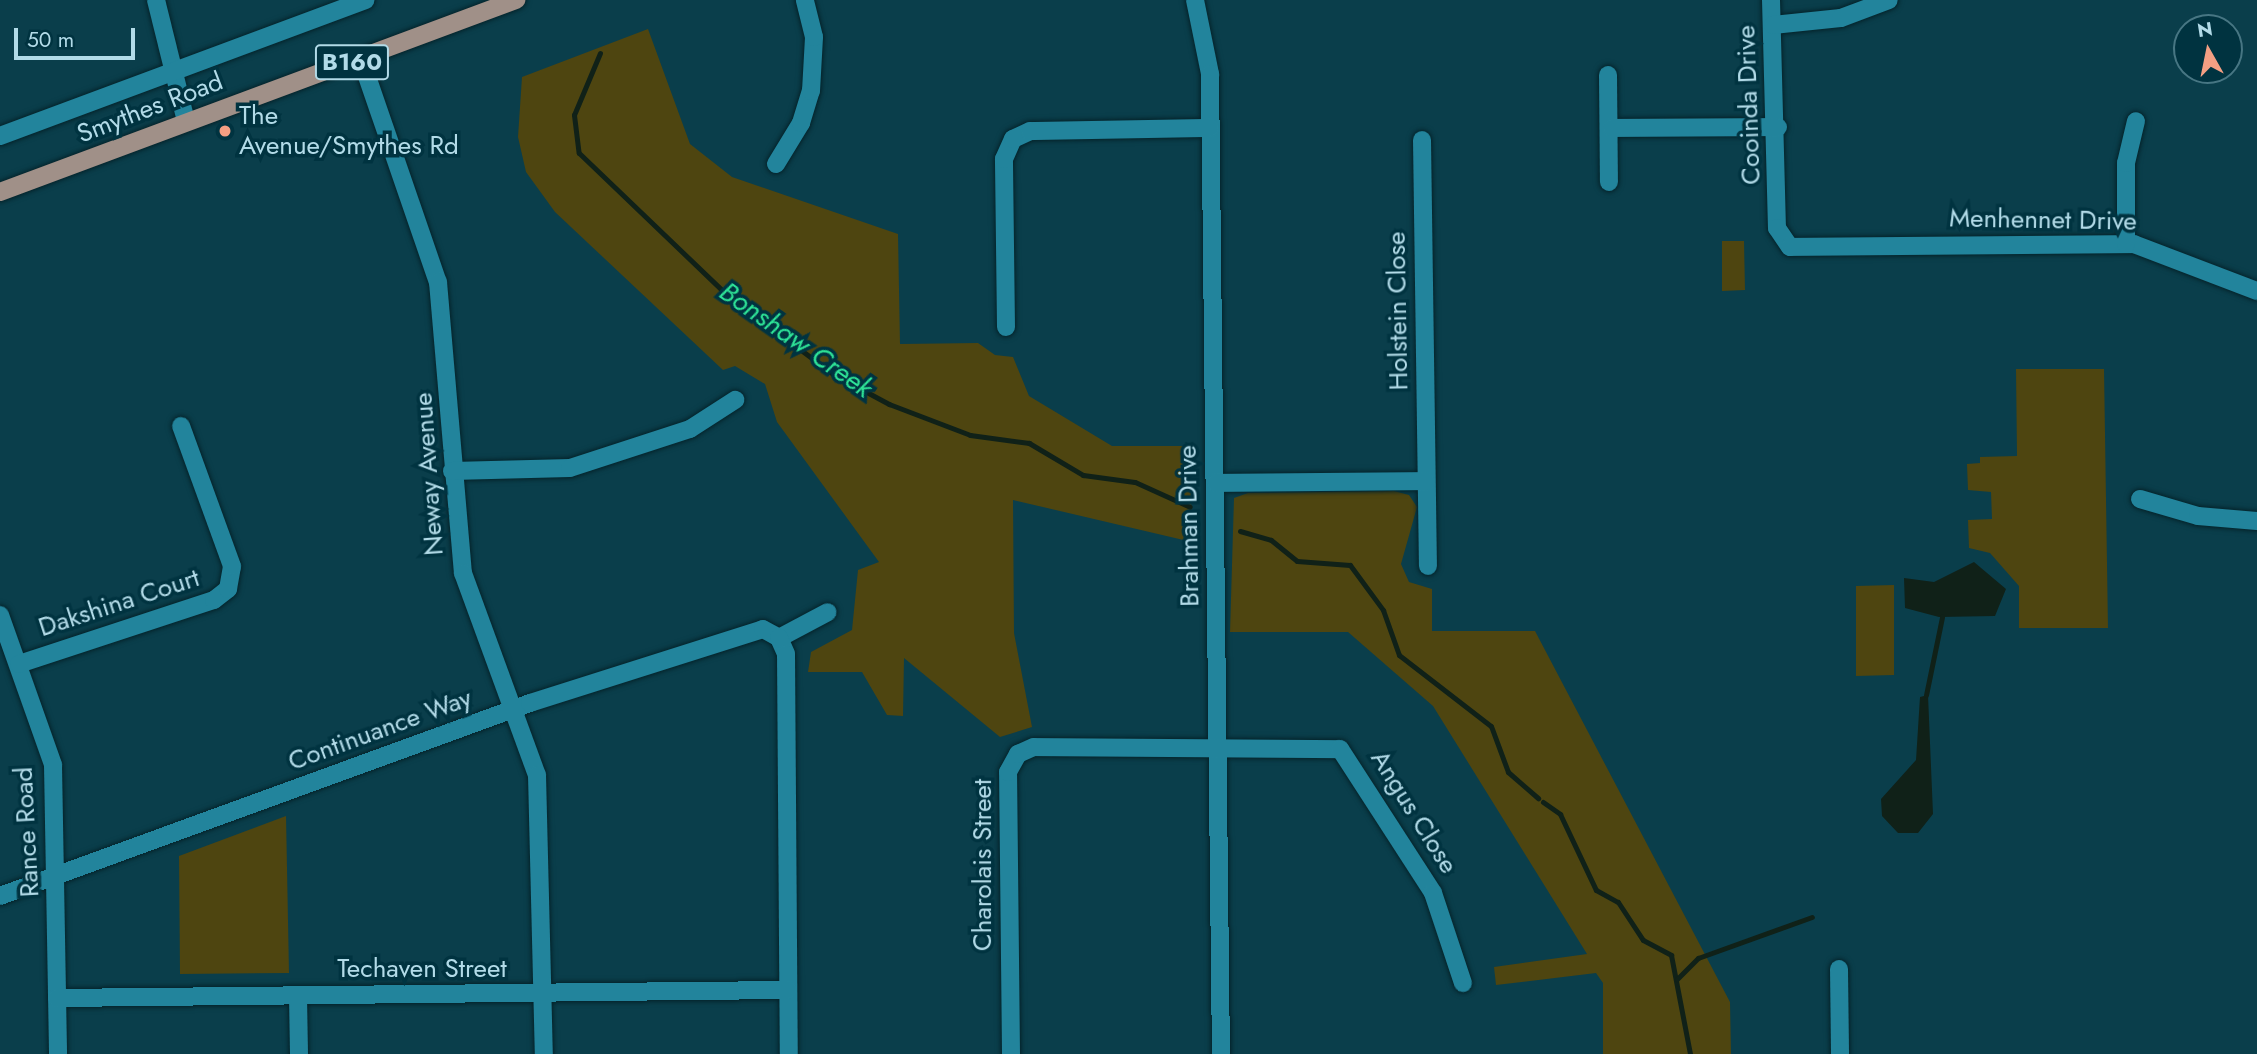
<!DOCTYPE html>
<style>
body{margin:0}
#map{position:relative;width:2257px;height:1054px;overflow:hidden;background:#0a3e4b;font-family:Jost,sans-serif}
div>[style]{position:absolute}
.green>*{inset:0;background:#4e4510}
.water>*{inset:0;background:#102118}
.stream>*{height:5px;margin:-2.5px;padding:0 2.5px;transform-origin:2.5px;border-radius:2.5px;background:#102118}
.roads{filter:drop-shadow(0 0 2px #05232a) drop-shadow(0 0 2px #05232a)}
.minor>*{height:18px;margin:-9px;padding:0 9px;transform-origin:9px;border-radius:9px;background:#22849c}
.major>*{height:18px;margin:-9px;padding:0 9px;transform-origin:9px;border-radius:9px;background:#a09088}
.dots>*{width:19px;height:19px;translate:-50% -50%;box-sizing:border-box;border:4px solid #003340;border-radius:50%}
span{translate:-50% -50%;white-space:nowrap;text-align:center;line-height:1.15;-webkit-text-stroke:7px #003340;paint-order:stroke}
.shield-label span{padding:2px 5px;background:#003340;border:2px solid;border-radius:5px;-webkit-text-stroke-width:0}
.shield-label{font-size:24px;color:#b2dbe8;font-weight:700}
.street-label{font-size:26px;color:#b2dbe8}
.poi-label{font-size:26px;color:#b2dbe8}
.left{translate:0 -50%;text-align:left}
.water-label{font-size:28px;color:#2ee397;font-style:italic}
.north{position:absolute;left:2173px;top:14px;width:70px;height:70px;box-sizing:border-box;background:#003340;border:2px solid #477683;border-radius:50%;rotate:351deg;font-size:19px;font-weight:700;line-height:28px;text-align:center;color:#b2dbe8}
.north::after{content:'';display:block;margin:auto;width:24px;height:32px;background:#f39f83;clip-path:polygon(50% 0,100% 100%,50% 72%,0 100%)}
.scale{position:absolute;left:14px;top:28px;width:121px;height:32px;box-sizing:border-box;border:4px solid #b2dbe8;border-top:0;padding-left:9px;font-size:21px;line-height:24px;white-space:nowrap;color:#b2dbe8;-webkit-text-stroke:5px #003340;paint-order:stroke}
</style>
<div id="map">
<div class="green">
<i style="clip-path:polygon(648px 29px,690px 144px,732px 177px,898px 234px,900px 344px,978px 343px,995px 355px,1013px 357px,1029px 396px,1112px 446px,1190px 446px,1192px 542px,1013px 500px,1014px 633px,1032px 727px,1000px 737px,904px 658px,903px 716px,887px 715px,862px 672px,808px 672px,811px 652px,852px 630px,858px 570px,879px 562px,777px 422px,765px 384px,735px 366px,723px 370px,555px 212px,526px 172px,518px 137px,522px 77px)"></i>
<i style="clip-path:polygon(1722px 241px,1744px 241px,1745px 290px,1722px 291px)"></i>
<i style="clip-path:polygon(2016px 369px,2104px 369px,2108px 628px,2019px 628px,2019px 586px,1990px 553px,1969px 548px,1968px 520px,1992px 519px,1991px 492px,1968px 490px,1967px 464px,1980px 463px,1980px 457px,2017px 456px)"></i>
<i style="clip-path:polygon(1394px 491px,1409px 495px,1417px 507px,1401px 564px,1409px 582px,1432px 589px,1432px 631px,1535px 631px,1730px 1002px,1731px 1054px,1603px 1054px,1603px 983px,1596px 973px,1496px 985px,1494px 967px,1587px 954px,1433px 706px,1348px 632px,1230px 632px,1234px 498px,1248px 493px)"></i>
<i style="clip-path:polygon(1894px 585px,1894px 675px,1856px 676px,1856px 586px)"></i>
<i style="clip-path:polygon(286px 816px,289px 973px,180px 974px,179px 856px)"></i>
</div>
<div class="water">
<i style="clip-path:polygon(1974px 562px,2006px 589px,1995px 616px,1939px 617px,1905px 608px,1904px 578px,1934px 582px)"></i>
<i style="clip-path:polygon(1928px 695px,1933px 814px,1918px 833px,1898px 833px,1882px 816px,1881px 799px,1916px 760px,1920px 697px)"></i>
</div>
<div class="stream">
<i style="left:600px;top:53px;width:67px;rotate:112.8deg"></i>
<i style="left:574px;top:115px;width:38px;rotate:83deg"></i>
<i style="left:579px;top:153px;width:201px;rotate:43.8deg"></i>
<i style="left:724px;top:292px;width:136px;rotate:37deg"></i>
<i style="left:833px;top:374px;width:64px;rotate:28.2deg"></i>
<i style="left:889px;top:404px;width:87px;rotate:20.9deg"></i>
<i style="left:970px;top:435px;width:60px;rotate:7.7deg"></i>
<i style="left:1029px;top:443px;width:63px;rotate:30.7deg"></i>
<i style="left:1083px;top:475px;width:52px;rotate:7.7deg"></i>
<i style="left:1135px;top:482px;width:60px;rotate:24.4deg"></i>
<i style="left:1240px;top:531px;width:32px;rotate:16deg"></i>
<i style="left:1271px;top:540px;width:33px;rotate:39deg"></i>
<i style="left:1297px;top:561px;width:53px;rotate:4.3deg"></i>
<i style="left:1350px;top:565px;width:56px;rotate:53.7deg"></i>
<i style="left:1383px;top:610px;width:48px;rotate:70.4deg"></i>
<i style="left:1399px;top:655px;width:116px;rotate:37.7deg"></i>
<i style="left:1491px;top:726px;width:49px;rotate:69.7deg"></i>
<i style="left:1508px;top:772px;width:40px;rotate:41deg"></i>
<i style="left:1926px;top:695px;width:80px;rotate:-78.4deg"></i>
<i style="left:1543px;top:802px;width:21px;rotate:35deg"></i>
<i style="left:1560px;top:814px;width:84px;rotate:64.7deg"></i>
<i style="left:1596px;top:890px;width:25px;rotate:29deg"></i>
<i style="left:1618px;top:902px;width:45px;rotate:56.7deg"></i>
<i style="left:1643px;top:940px;width:32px;rotate:28deg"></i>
<i style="left:1671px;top:955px;width:101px;rotate:79.1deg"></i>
<i style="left:1677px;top:979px;width:30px;rotate:-45deg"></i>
<i style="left:1698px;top:958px;width:121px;rotate:-19.8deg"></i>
</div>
<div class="roads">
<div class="minor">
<i style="left:156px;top:0;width:125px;rotate:76.1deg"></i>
<i style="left:1195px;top:0;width:76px;rotate:78.5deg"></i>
<i style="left:1210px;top:74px;width:980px;rotate:89.36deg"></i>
<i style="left:1771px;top:0;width:228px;rotate:88.5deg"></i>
<i style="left:1777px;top:228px;width:23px;rotate:56deg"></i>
<i style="left:1790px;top:247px;width:344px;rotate:-0.5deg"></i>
<i style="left:2134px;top:244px;width:132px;rotate:20.9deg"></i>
<i style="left:1773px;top:25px;width:68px;rotate:-5.9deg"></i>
<i style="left:1841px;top:18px;width:51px;rotate:-20.6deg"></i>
<i style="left:361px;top:59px;width:236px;rotate:71deg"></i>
<i style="left:438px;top:282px;width:292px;rotate:85.1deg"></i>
<i style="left:463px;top:573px;width:215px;rotate:69.9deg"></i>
<i style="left:537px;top:775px;width:279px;rotate:88.6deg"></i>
<i style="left:1608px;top:75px;width:107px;rotate:89.5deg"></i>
<i style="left:1612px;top:128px;width:166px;rotate:-0.3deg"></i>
<i style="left:0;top:136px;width:390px;rotate:-20.4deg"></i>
<i style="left:1422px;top:140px;width:426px;rotate:89.2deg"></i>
<i style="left:776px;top:164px;width:48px;rotate:-58.6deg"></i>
<i style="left:801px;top:123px;width:34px;rotate:-73deg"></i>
<i style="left:811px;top:91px;width:54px;rotate:-86.8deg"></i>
<i style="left:814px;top:37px;width:38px;rotate:-104deg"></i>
<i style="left:2126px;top:244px;width:81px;rotate:-90deg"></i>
<i style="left:2126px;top:163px;width:43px;rotate:-76.6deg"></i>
<i style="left:1006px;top:327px;width:168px;rotate:-90.7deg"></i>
<i style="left:1004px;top:159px;width:22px;rotate:-66deg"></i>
<i style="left:1013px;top:139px;width:19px;rotate:-25deg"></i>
<i style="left:1030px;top:131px;width:180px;rotate:-1deg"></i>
<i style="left:452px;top:471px;width:118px;rotate:-1.5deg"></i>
<i style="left:570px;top:468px;width:126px;rotate:-18deg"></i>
<i style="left:690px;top:429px;width:54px;rotate:-32.8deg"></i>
<i style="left:1216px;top:483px;width:210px;rotate:-0.5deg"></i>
<i style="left:2140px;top:499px;width:60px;rotate:16.3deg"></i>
<i style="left:2198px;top:516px;width:59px;rotate:4.8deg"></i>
<i style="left:0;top:615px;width:159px;rotate:70.5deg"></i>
<i style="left:53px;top:765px;width:289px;rotate:89deg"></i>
<i style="left:779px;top:638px;width:55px;rotate:-28deg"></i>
<i style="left:19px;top:664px;width:205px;rotate:-18.2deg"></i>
<i style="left:214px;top:600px;width:18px;rotate:-38deg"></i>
<i style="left:228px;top:589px;width:23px;rotate:-80deg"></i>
<i style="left:232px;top:566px;width:149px;rotate:-110deg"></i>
<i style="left:0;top:896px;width:564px;rotate:-20.01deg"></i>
<i style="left:530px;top:703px;width:244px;rotate:-17.6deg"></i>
<i style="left:763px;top:629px;width:18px;rotate:29deg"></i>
<i style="left:779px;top:638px;width:17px;rotate:66deg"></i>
<i style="left:786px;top:654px;width:400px;rotate:89.6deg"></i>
<i style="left:1839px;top:969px;width:85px;rotate:89.3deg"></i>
<i style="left:298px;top:996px;width:58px;rotate:89deg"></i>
<i style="left:57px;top:998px;width:731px;rotate:-0.63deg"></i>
<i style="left:1011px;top:1054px;width:282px;rotate:-90.6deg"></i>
<i style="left:1008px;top:772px;width:21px;rotate:-61deg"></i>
<i style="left:1018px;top:754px;width:17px;rotate:-24deg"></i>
<i style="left:1034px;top:747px;width:306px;rotate:0.4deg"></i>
<i style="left:1340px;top:749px;width:171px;rotate:57.1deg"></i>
<i style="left:1433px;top:893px;width:95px;rotate:71.6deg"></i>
</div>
<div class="major">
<i style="left:0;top:192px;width:551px;rotate:-20.41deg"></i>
</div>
</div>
<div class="dots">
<i style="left:225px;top:131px;background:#f39f83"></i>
</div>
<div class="shield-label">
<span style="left:352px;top:62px">B160</span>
</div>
<div class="street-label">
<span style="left:1749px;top:105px;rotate:-92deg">Cooinda Drive</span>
<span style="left:150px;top:108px;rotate:-21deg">Smythes Road</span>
<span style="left:2043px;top:220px;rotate:1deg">Menhennet Drive</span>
<span style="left:1398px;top:311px;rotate:-91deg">Holstein Close</span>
<span style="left:429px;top:474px;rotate:-94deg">Neway Avenue</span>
<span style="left:1189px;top:526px;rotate:-91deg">Brahman Drive</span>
<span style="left:119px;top:603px;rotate:-18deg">Dakshina Court</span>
<span style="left:380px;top:730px;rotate:-20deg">Continuance Way</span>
<span style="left:1414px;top:812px;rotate:58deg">Angus Close</span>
<span style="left:27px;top:832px;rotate:-93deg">Rance Road</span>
<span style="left:983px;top:865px;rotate:-90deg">Charolais Street</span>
<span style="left:422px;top:969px">Techaven Street</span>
</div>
<div class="poi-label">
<span class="left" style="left:239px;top:131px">The<br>Avenue/Smythes Rd</span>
</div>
<div class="water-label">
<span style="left:796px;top:340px;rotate:35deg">Bonshaw Creek</span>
</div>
<div class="north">N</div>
<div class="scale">50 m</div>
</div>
